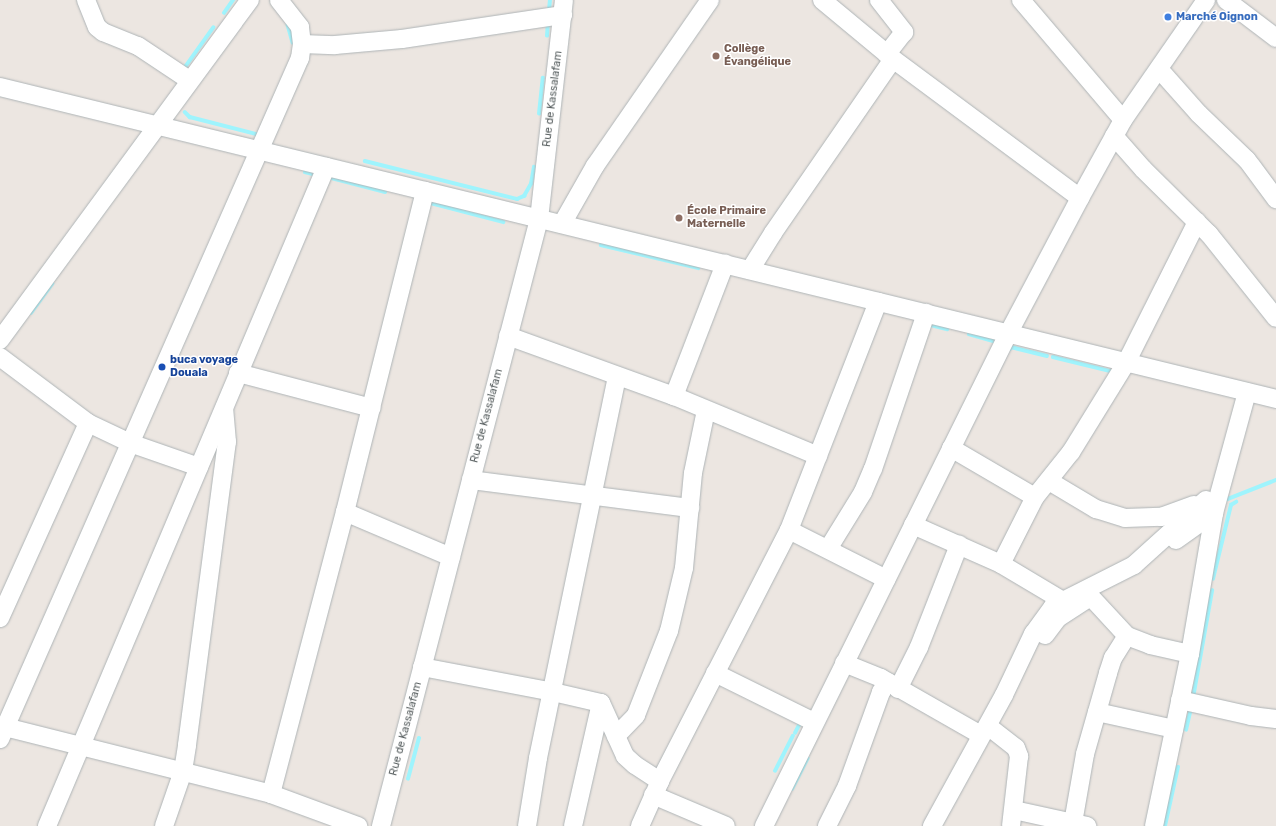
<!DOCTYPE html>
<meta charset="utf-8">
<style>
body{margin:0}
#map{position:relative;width:1276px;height:826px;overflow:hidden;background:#ece6e1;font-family:Rubik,sans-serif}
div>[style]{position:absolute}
.stream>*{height:3.5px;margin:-1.75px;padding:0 1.75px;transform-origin:1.75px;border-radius:1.75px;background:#9ff4fd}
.roads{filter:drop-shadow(0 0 1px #aeb4b6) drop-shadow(0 0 1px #aeb4b6)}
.minor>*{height:18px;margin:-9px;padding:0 9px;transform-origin:9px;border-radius:9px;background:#fff}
.dots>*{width:11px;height:11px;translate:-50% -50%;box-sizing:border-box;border:2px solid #fff;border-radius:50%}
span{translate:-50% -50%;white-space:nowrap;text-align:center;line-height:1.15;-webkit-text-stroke:3px #fff;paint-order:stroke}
.shop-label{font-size:11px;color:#366cbe;font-weight:700}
.left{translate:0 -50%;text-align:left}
.education-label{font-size:11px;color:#785e54;font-weight:700}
.street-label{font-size:11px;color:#596061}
.transit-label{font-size:11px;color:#164399;font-weight:700}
</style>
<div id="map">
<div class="stream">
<i style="left:549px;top:11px;width:11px;rotate:-85deg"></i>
<i style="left:224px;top:13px;width:16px;rotate:-55deg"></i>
<i style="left:288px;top:25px;width:18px;rotate:74deg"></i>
<i style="left:547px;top:36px;width:13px;rotate:-86deg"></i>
<i style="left:183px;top:70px;width:52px;rotate:-54.5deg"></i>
<i style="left:185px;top:112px;width:7px;rotate:45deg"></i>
<i style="left:190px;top:117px;width:72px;rotate:14.4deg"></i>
<i style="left:539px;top:114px;width:36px;rotate:-84deg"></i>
<i style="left:365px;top:161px;width:157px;rotate:14deg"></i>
<i style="left:517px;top:199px;width:8px;rotate:-23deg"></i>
<i style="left:524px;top:196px;width:14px;rotate:-60deg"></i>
<i style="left:531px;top:184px;width:17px;rotate:-80deg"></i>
<i style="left:305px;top:172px;width:12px;rotate:14deg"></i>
<i style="left:328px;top:177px;width:59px;rotate:14.7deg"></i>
<i style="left:427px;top:202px;width:79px;rotate:14.7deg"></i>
<i style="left:601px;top:245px;width:100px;rotate:13.3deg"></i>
<i style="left:31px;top:313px;width:36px;rotate:-54deg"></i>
<i style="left:927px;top:324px;width:21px;rotate:14deg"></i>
<i style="left:969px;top:334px;width:26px;rotate:16deg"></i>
<i style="left:1010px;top:349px;width:2px;rotate:-63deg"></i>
<i style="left:1011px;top:347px;width:37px;rotate:14deg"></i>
<i style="left:1053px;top:357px;width:63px;rotate:13.8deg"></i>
<i style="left:1223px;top:501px;width:57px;rotate:-21.6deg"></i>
<i style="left:1213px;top:579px;width:76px;rotate:-76.3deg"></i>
<i style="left:1231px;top:505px;width:6px;rotate:-31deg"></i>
<i style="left:1193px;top:698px;width:109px;rotate:-79.9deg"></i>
<i style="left:1186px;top:730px;width:23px;rotate:-77deg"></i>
<i style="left:795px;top:733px;width:13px;rotate:-63deg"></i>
<i style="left:775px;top:771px;width:39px;rotate:-63deg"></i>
<i style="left:408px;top:779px;width:42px;rotate:-75deg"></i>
<i style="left:792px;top:789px;width:34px;rotate:-63deg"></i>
<i style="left:1165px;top:826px;width:60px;rotate:-77.6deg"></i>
</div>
<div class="roads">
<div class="minor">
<i style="left:86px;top:0;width:29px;rotate:68deg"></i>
<i style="left:97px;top:27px;width:8px;rotate:40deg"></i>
<i style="left:103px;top:32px;width:38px;rotate:22deg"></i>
<i style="left:138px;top:46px;width:61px;rotate:33.7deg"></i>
<i style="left:822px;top:0;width:92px;rotate:39.7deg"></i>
<i style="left:893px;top:59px;width:233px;rotate:36.6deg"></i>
<i style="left:879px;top:0;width:41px;rotate:52deg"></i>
<i style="left:904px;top:32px;width:28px;rotate:128deg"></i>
<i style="left:1021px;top:0;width:157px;rotate:49.6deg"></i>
<i style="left:1226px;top:0;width:63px;rotate:37.2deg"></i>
<i style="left:302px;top:44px;width:33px;rotate:2deg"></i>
<i style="left:335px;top:45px;width:67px;rotate:-5.1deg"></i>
<i style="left:402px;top:39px;width:163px;rotate:-8.5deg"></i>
<i style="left:1159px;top:69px;width:60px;rotate:48.4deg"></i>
<i style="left:1199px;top:114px;width:66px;rotate:43.8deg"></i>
<i style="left:1247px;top:160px;width:49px;rotate:53.4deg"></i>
<i style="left:0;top:87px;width:1314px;rotate:13.74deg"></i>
<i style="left:1114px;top:136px;width:44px;rotate:48.7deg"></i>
<i style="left:1143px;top:169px;width:93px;rotate:44.6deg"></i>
<i style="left:1209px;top:234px;width:107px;rotate:51.4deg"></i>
<i style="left:562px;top:224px;width:67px;rotate:-60.4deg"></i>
<i style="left:595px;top:166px;width:202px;rotate:-55.3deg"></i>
<i style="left:750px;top:270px;width:44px;rotate:-58.1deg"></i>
<i style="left:773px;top:233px;width:211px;rotate:-55.4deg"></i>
<i style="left:508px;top:336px;width:177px;rotate:19.9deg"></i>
<i style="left:674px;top:396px;width:156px;rotate:22.6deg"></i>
<i style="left:0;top:340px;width:422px;rotate:-53.7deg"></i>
<i style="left:0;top:357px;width:110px;rotate:36.9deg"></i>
<i style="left:88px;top:423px;width:47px;rotate:25.5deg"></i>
<i style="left:130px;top:443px;width:73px;rotate:19.2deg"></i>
<i style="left:238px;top:373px;width:138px;rotate:14.7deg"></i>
<i style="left:674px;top:396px;width:142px;rotate:-68.9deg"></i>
<i style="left:951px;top:448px;width:97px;rotate:30.3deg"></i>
<i style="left:471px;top:480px;width:221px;rotate:7.3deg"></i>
<i style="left:1049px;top:481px;width:55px;rotate:30.8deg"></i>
<i style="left:1096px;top:509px;width:30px;rotate:17deg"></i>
<i style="left:1125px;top:518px;width:36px;rotate:-2deg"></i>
<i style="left:1161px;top:517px;width:35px;rotate:-20deg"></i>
<i style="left:345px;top:512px;width:115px;rotate:23deg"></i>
<i style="left:913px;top:525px;width:96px;rotate:23.9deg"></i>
<i style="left:1001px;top:564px;width:72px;rotate:30.8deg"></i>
<i style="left:789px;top:530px;width:109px;rotate:26.8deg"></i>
<i style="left:1176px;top:540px;width:47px;rotate:-35.4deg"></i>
<i style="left:828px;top:549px;width:67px;rotate:-58.4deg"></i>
<i style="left:863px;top:492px;width:25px;rotate:-67deg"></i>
<i style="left:873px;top:469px;width:165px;rotate:-71.2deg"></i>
<i style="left:1001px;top:564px;width:75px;rotate:-63.1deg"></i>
<i style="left:1035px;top:497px;width:58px;rotate:-51.3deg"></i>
<i style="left:1071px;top:452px;width:105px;rotate:-58.3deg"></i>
<i style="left:1126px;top:363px;width:158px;rotate:-63.3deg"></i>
<i style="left:1091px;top:597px;width:53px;rotate:47.3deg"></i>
<i style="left:1127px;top:636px;width:25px;rotate:21deg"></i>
<i style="left:1150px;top:645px;width:41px;rotate:12.7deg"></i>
<i style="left:0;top:618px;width:214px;rotate:-65.7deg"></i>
<i style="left:1045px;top:635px;width:21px;rotate:-53deg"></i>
<i style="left:1058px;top:618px;width:33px;rotate:-33deg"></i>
<i style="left:844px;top:663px;width:40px;rotate:22deg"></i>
<i style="left:881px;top:678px;width:115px;rotate:29.7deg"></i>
<i style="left:422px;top:667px;width:133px;rotate:10.8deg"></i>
<i style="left:553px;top:692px;width:49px;rotate:12.9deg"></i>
<i style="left:601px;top:703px;width:58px;rotate:65.6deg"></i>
<i style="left:625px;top:756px;width:13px;rotate:42deg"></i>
<i style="left:635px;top:765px;width:30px;rotate:33deg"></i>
<i style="left:715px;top:673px;width:110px;rotate:26.3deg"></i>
<i style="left:898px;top:689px;width:47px;rotate:-63.4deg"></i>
<i style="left:919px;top:647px;width:110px;rotate:-68.6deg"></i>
<i style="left:1180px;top:700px;width:73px;rotate:12.7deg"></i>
<i style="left:1251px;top:716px;width:25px;rotate:7deg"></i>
<i style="left:1097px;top:712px;width:79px;rotate:12.4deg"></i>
<i style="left:5px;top:727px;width:274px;rotate:14.1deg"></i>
<i style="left:271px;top:794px;width:93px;rotate:20.2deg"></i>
<i style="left:993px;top:730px;width:29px;rotate:38deg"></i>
<i style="left:1016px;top:748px;width:9px;rotate:69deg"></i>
<i style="left:1019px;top:756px;width:70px;rotate:96.5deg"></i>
<i style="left:616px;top:736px;width:29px;rotate:-46deg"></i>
<i style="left:636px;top:715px;width:90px;rotate:-68.6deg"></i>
<i style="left:669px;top:631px;width:65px;rotate:-76.6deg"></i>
<i style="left:684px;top:568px;width:95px;rotate:-84.6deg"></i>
<i style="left:693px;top:473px;width:64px;rotate:-78.3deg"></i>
<i style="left:0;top:739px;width:744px;rotate:-66.23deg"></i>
<i style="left:300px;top:58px;width:14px;rotate:-82deg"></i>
<i style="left:302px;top:44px;width:17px;rotate:-97deg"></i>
<i style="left:300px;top:27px;width:34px;rotate:-128deg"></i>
<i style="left:271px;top:794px;width:292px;rotate:-75.3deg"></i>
<i style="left:345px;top:512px;width:331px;rotate:-76deg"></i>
<i style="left:653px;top:795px;width:79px;rotate:23deg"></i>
<i style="left:1014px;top:810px;width:75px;rotate:12.4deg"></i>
<i style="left:1073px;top:823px;width:70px;rotate:-80.1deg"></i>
<i style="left:1085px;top:754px;width:84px;rotate:-74.1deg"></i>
<i style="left:1108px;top:673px;width:16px;rotate:-72deg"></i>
<i style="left:1113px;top:658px;width:26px;rotate:-58deg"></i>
<i style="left:47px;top:826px;width:716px;rotate:-67.05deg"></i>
<i style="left:164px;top:826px;width:58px;rotate:-70.9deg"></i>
<i style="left:183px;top:771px;width:26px;rotate:-81deg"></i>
<i style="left:187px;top:745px;width:306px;rotate:-82.5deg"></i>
<i style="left:227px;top:442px;width:33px;rotate:-95deg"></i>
<i style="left:381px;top:826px;width:627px;rotate:-75.41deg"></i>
<i style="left:539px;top:219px;width:220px;rotate:-83.5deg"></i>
<i style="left:527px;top:826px;width:69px;rotate:-80.8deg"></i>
<i style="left:538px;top:758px;width:390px;rotate:-78.3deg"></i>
<i style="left:573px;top:826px;width:126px;rotate:-77.2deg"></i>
<i style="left:640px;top:826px;width:49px;rotate:-66deg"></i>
<i style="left:660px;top:781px;width:282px;rotate:-62.8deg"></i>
<i style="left:789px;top:530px;width:245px;rotate:-68.7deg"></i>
<i style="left:764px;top:826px;width:549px;rotate:-63.62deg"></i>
<i style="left:1008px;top:334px;width:154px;rotate:-62.1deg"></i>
<i style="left:1080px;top:198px;width:89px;rotate:-61.1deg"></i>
<i style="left:1123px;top:120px;width:146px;rotate:-55.3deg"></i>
<i style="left:827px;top:826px;width:45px;rotate:-63.4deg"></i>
<i style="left:847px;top:786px;width:100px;rotate:-70.1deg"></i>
<i style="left:881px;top:692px;width:12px;rotate:-55deg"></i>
<i style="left:932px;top:826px;width:149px;rotate:-61.2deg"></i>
<i style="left:1004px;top:695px;width:68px;rotate:-64.6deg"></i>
<i style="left:1033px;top:634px;width:34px;rotate:-54deg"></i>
<i style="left:1053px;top:606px;width:91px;rotate:-26.8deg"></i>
<i style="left:1134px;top:565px;width:97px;rotate:-42.1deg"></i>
<i style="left:1154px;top:826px;width:176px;rotate:-78.2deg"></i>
<i style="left:1190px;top:654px;width:143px;rotate:-80.3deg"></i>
<i style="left:1214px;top:513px;width:125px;rotate:-74.7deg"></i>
</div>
</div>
<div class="dots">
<i style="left:1168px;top:17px;background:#3f7fe0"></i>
<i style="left:716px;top:56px;background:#8d6e63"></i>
<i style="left:679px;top:218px;background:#8d6e63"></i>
<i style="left:162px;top:367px;background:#1a4fb4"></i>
</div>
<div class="shop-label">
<span class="left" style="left:1176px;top:17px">Marché Oignon</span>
</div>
<div class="education-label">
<span class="left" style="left:724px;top:56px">Collège<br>Évangélique</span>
<span class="left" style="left:687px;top:218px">École Primaire<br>Maternelle</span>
</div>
<div class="street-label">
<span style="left:553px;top:99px;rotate:-83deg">Rue de Kassalafam</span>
<span style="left:487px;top:416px;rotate:-75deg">Rue de Kassalafam</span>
<span style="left:406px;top:729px;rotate:-75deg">Rue de Kassalafam</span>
</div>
<div class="transit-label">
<span class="left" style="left:170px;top:367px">buca voyage<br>Douala</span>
</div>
</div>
